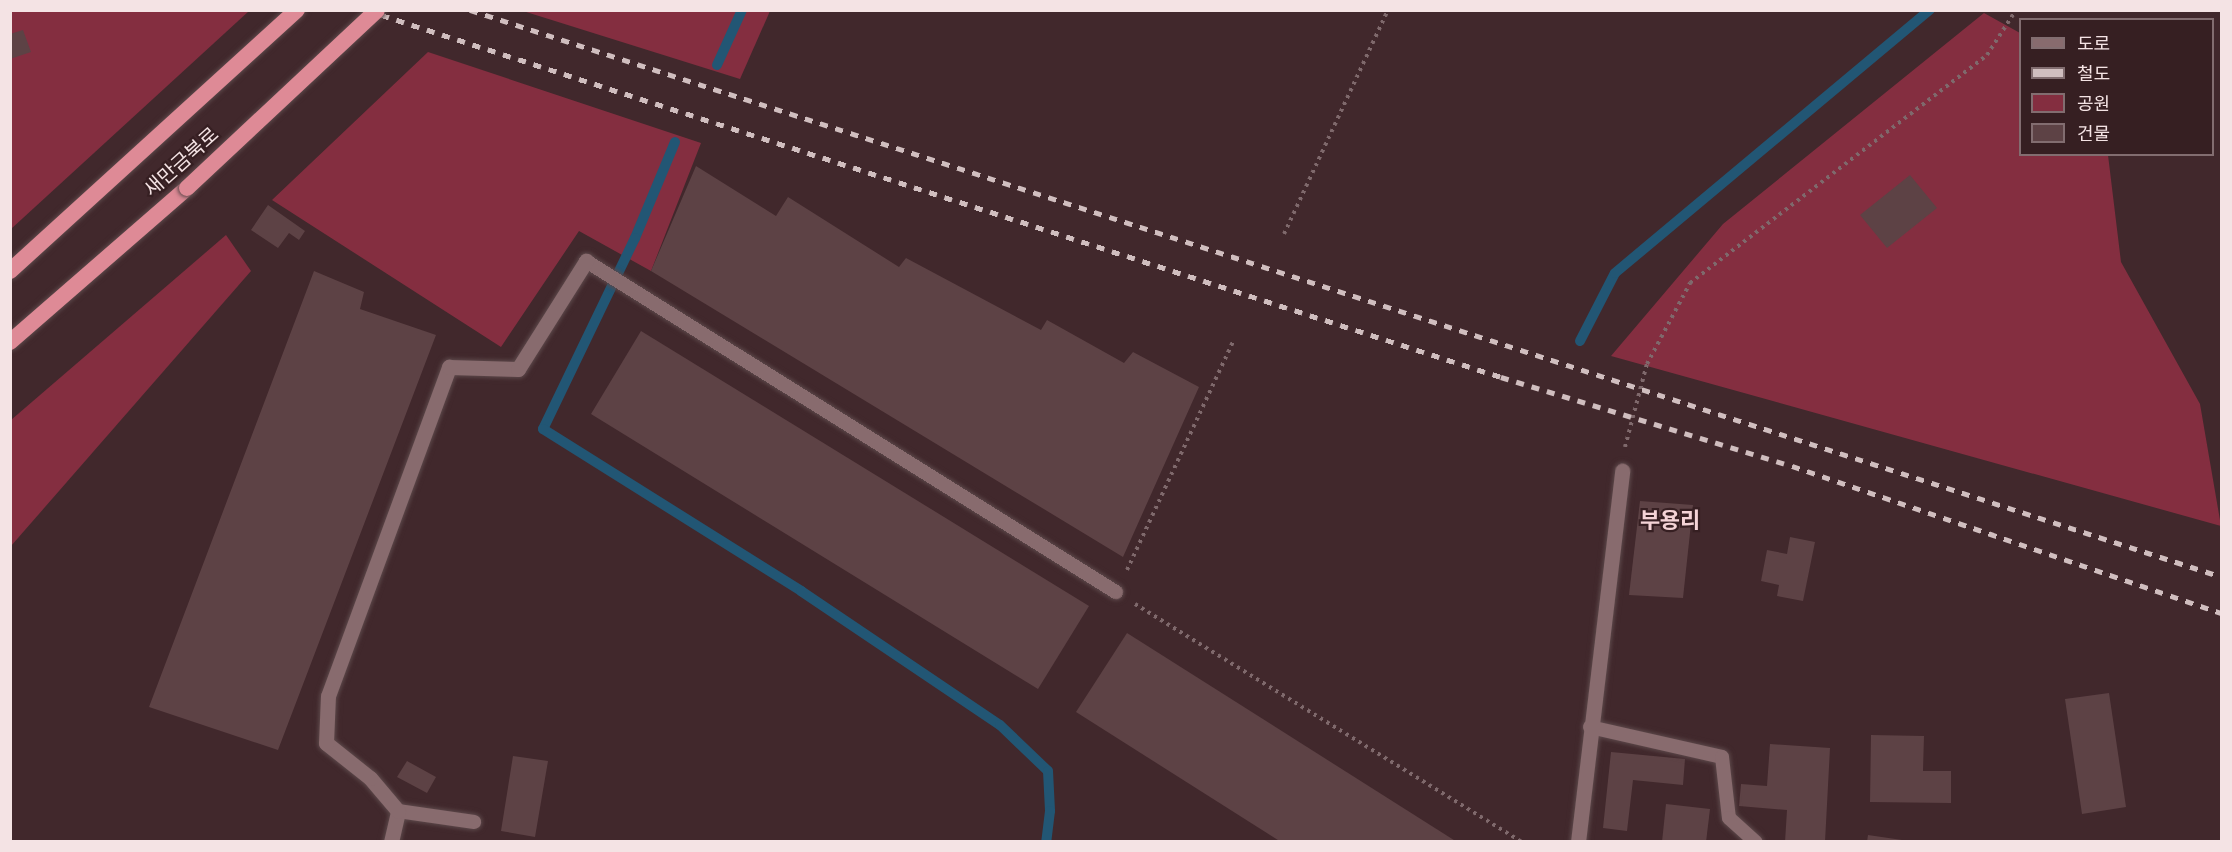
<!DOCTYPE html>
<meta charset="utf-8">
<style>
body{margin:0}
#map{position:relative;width:2232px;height:852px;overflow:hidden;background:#41282c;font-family:Spectral,"Noto Sans KR",serif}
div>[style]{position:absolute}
.green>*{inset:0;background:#842e40}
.stream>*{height:10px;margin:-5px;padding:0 5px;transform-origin:5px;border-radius:5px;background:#225674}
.building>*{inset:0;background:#5d4245}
.path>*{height:4px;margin-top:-2px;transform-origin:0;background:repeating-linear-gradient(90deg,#7f696c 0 3px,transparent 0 7.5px)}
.roads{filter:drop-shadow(0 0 2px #5c484a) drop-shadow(0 0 2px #5c484a)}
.service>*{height:14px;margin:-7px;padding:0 7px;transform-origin:7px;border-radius:7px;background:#886b6e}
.minor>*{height:15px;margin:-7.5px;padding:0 7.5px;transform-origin:7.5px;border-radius:7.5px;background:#886b6e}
.trunk>*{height:16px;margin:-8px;padding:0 8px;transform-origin:8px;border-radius:8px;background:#de8a96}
.rail>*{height:4.5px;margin-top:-2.25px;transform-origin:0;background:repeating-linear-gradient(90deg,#d0bebf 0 8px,transparent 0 16px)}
.bridges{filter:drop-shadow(0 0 2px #5c484a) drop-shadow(0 0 2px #5c484a)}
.trunk-bridge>*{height:16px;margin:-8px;padding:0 8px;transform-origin:8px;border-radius:8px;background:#de8a96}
span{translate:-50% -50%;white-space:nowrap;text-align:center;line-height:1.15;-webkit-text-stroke:4.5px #361f22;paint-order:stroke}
.street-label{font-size:20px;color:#f4e3e4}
.quarter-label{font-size:22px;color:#f4d3d6;font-weight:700}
.frame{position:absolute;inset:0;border:12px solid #f4e3e4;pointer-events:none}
.legend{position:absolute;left:2019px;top:18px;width:195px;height:138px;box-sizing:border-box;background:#361f22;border:2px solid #826d70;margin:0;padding:8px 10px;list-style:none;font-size:18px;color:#f4e3e4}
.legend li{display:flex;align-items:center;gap:12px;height:30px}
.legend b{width:30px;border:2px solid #826d70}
</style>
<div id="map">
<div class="green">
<i style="clip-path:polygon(11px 11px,249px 11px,11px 229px)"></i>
<i style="clip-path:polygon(523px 11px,770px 10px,770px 11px,740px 79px)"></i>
<i style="clip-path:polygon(1984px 13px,2020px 33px,2020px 154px,2108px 155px,2121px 262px,2200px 404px,2221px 526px,1611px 356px,1723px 224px)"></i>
<i style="clip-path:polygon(428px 52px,701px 143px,651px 271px,579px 231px,501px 347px,272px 200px)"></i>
<i style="clip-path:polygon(226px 235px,251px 271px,11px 546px,11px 420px)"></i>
</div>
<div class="stream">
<i style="left:717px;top:65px;width:60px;rotate:-65.6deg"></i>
<i style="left:675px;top:142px;width:104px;rotate:112.6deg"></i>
<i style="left:635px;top:238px;width:212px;rotate:115.7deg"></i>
<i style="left:543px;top:429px;width:305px;rotate:32.1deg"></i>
<i style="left:801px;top:591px;width:240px;rotate:34deg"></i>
<i style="left:1000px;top:725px;width:66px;rotate:43.8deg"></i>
<i style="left:1048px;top:771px;width:40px;rotate:87.1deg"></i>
<i style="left:1050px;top:811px;width:31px;rotate:97deg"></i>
<i style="left:1580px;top:341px;width:76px;rotate:-62.8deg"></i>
<i style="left:1615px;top:273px;width:410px;rotate:-39.9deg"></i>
</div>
<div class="building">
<i style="clip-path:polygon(23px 30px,31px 52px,10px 59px,10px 34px)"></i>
<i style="clip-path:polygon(696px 166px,776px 216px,788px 197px,899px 267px,906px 258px,1041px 330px,1047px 320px,1124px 363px,1133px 352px,1199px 387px,1123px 557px,651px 271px)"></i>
<i style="clip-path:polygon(1910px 175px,1937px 208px,1887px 248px,1860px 215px)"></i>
<i style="clip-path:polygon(268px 205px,305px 231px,299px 240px,289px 233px,278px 248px,251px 230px)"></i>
<i style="clip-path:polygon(314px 271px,364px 292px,360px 309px,436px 335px,278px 750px,149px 707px)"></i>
<i style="clip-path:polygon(641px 331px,1089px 606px,1038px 689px,591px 414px)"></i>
<i style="clip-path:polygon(1640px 501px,1693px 505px,1683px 598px,1629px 595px)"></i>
<i style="clip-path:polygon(1790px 537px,1815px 542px,1803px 601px,1777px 596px,1779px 585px,1761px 581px,1767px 550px,1787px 554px)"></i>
<i style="clip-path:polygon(1127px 633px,1457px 842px,1281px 842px,1076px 712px)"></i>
<i style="clip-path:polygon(2109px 693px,2126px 807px,2082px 814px,2065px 699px)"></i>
<i style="clip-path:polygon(1871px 735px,1924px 736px,1923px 771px,1951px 771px,1951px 803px,1870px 802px)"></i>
<i style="clip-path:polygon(1770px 744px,1830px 748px,1825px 842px,1785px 842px,1787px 810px,1739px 806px,1741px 784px,1767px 786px)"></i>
<i style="clip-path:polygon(1611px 752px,1685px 759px,1683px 785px,1633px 780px,1627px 831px,1603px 828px)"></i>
<i style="clip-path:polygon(513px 756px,548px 761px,535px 837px,501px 831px)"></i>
<i style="clip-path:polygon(407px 761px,436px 777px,427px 793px,397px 777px)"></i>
<i style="clip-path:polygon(1666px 804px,1710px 809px,1706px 842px,1662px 842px)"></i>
<i style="clip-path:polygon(1868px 835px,1902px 840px,1902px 842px,1867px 842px)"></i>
</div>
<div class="path">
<i style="left:1284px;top:234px;width:247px;rotate:-65.1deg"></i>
<i style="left:1625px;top:447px;width:86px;rotate:-75.2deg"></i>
<i style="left:1647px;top:364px;width:92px;rotate:-62deg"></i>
<i style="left:1690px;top:283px;width:374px;rotate:-37.5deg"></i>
<i style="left:1987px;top:55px;width:54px;rotate:-57.2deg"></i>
<i style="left:1127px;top:570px;width:254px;rotate:-65.1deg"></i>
<i style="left:1135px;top:604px;width:454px;rotate:31.6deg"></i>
</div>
<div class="roads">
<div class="service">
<i style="left:586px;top:261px;width:625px;rotate:31.99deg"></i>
<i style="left:1590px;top:727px;width:135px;rotate:12.8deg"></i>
<i style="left:1722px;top:757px;width:61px;rotate:83.5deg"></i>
<i style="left:1729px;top:818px;width:36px;rotate:42deg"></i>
<i style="left:398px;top:811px;width:77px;rotate:8.2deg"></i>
</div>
<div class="minor">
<i style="left:391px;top:842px;width:32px;rotate:-77deg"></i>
<i style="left:398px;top:811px;width:43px;rotate:-130.3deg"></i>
<i style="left:370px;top:778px;width:56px;rotate:-141.5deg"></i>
<i style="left:326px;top:743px;width:47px;rotate:-87.6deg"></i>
<i style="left:328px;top:696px;width:351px;rotate:-69.8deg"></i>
<i style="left:449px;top:367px;width:69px;rotate:1.7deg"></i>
<i style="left:518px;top:369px;width:128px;rotate:-57.8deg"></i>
<i style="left:1578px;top:842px;width:374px;rotate:-83.2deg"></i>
</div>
<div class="trunk">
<i style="left:10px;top:271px;width:388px;rotate:-42.3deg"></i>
<i style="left:10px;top:342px;width:235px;rotate:-41deg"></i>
</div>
</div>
<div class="rail">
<i style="left:366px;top:10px;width:1193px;rotate:17.92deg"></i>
<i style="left:1501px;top:377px;width:304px;rotate:17deg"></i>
<i style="left:1792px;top:466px;width:454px;rotate:18.9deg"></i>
<i style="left:470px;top:10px;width:1841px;rotate:17.93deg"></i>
</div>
<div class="bridges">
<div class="trunk-bridge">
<i style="left:187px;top:188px;width:260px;rotate:-43.1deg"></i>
</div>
</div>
<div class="street-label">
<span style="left:182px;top:163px;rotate:-42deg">새만금북로</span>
</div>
<div class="quarter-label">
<span style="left:1670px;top:522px">부용리</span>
</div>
<div class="frame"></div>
<ul class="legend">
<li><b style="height:8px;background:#886b6e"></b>도로</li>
<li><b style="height:8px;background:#d0bebf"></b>철도</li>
<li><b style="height:16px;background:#842e40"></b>공원</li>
<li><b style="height:16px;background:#5d4245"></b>건물</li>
</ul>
</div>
